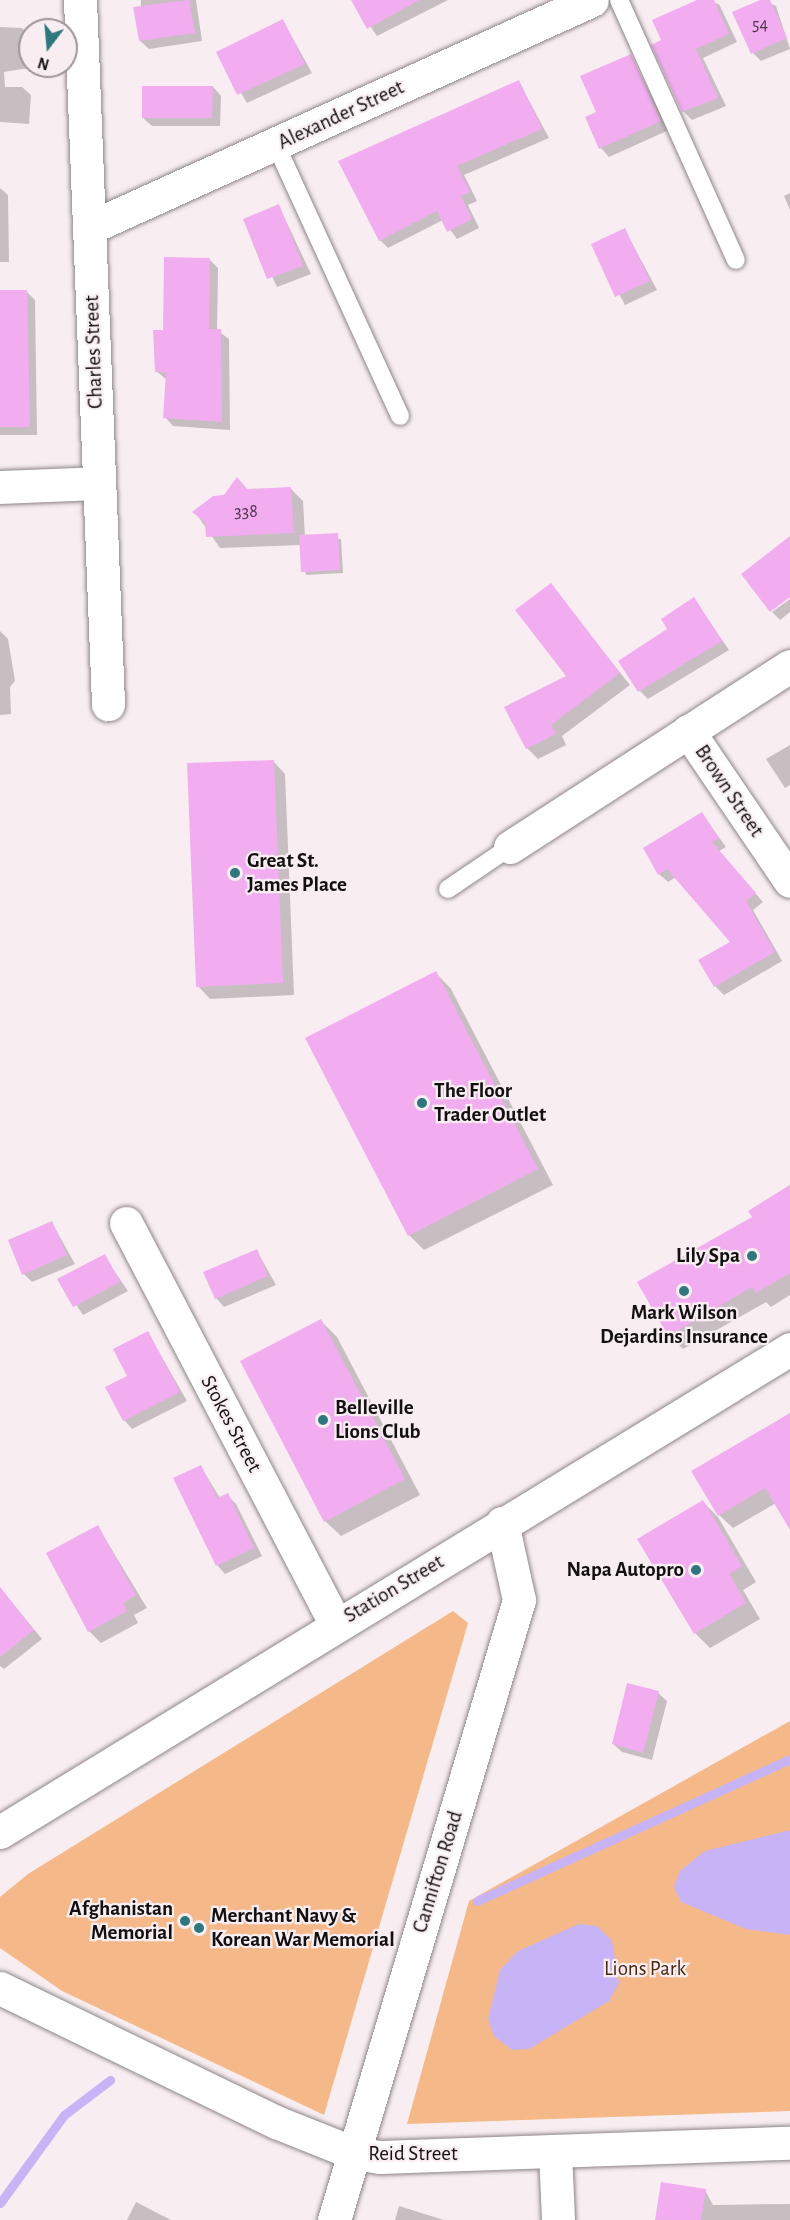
<!DOCTYPE html>
<style>
body{margin:0}
#map{position:relative;width:790px;height:2220px;overflow:hidden;background:#f8eef1;font-family:"Alegreya Sans",sans-serif}
div>[style]{position:absolute}
.green>*{inset:0;background:#f5b989}
.water>*{inset:0;background:#c6b4f7}
.shadow>*{inset:0;background:#0003}
.stream>*{height:9px;margin:-4.5px;padding:0 4.5px;transform-origin:4.5px;border-radius:4.5px;background:#c6b4f7}
.building>*{inset:0;background:#f2adf1}
.roads{filter:drop-shadow(0 0 2px #8e8688) drop-shadow(0 0 2px #8e8688)}
.service>*{height:18px;margin:-9px;padding:0 9px;transform-origin:9px;border-radius:9px;background:#fff}
.minor>*{height:33px;margin:-16.5px;padding:0 16.5px;transform-origin:16.5px;border-radius:16.5px;background:#fff}
.secondary>*{height:33px;margin:-16.5px;padding:0 16.5px;transform-origin:16.5px;border-radius:16.5px;background:#fff}
.dots>*{width:16px;height:16px;translate:-50% -50%;box-sizing:border-box;border:3px solid #f8eef1;border-radius:50%}
span{translate:-50% -50%;white-space:nowrap;text-align:center;line-height:1.15;-webkit-text-stroke:4.5px #f8eef1;paint-order:stroke}
.number-label{font-size:18px;color:#4b3749}
.number-label span{-webkit-text-stroke-width:0}
.street-label{font-size:21px;color:#131011}
.poi-label{font-size:21px;color:#131011;font-weight:700}
.left{translate:0 -50%;text-align:left}
.right{translate:-100% -50%;text-align:right}
.park-label{font-size:21px;color:#482a0f}
.north{position:absolute;left:18px;top:18px;width:60px;height:60px;box-sizing:border-box;background:#f8eef1;border:2px solid #9c9597;border-radius:50%;rotate:196deg;font-size:16px;font-weight:700;line-height:24px;text-align:center;color:#131011}
.north::after{content:'';display:block;margin:auto;width:21px;height:27px;background:#2e777f;clip-path:polygon(50% 0,100% 100%,50% 72%,0 100%)}
</style>
<div id="map">
<div class="green">
<i style="clip-path:polygon(453px 1611px,468px 1623px,324px 2115px,62px 1991px,0 1948px,0 1897px,28px 1874px)"></i>
<i style="clip-path:polygon(790px 1721px,790px 2111px,407px 2124px,469px 1901px)"></i>
</div>
<div class="water">
<i style="clip-path:polygon(790px 1830px,790px 1935px,746px 1929px,681px 1902px,674px 1887px,680px 1871px,705px 1851px)"></i>
<i style="clip-path:polygon(579px 1924px,597px 1926px,612px 1941px,619px 1983px,609px 2001px,529px 2049px,512px 2050px,494px 2036px,488px 2019px,500px 1970px,518px 1951px)"></i>
</div>
<div class="shadow">
<i style="clip-path:polygon(141px 0,196px 0,202px 41px,149px 49px,140px 41px)"></i>
<i style="clip-path:polygon(352px 0,448px 0,377px 36px)"></i>
<i style="clip-path:polygon(700px 0,719px 4px,737px 42px,703px 58px,726px 106px,692px 120px,683px 111px,663px 41px)"></i>
<i style="clip-path:polygon(763px 0,776px 6px,790px 49px,761px 61px,753px 53px)"></i>
<i style="clip-path:polygon(283px 21px,312px 73px,247px 103px,218px 53px)"></i>
<i style="clip-path:polygon(0 27px,22px 28px,30px 36px,29px 68px,4px 72px,5px 87px,22px 87px,31px 95px,29px 124px,0 122px)"></i>
<i style="clip-path:polygon(631px 56px,669px 130px,609px 157px,601px 148px,598px 112px)"></i>
<i style="clip-path:polygon(519px 82px,549px 138px,464px 175px,477px 201px,468px 205px,479px 228px,457px 239px,443px 220px,388px 248px,380px 240px)"></i>
<i style="clip-path:polygon(213px 87px,221px 96px,220px 126px,152px 126px,143px 118px)"></i>
<i style="clip-path:polygon(0 188px,8px 195px,9px 262px,0 262px)"></i>
<i style="clip-path:polygon(790px 193px,790px 210px,784px 196px)"></i>
<i style="clip-path:polygon(279px 206px,311px 274px,277px 287px,245px 219px)"></i>
<i style="clip-path:polygon(625px 230px,657px 290px,625px 305px,593px 245px)"></i>
<i style="clip-path:polygon(209px 259px,218px 268px,217px 330px,229px 339px,230px 430px,173px 426px,165px 417px,167px 380px,156px 371px,164px 332px)"></i>
<i style="clip-path:polygon(0 292px,27px 292px,35px 300px,37px 435px,0 435px)"></i>
<i style="clip-path:polygon(238px 479px,249px 491px,291px 489px,303px 501px,305px 537px,341px 539px,343px 573px,306px 575px,301px 545px,220px 548px,195px 512px,231px 491px)"></i>
<i style="clip-path:polygon(550px 585px,630px 685px,562px 736px,566px 745px,538px 759px,527px 748px,569px 677px)"></i>
<i style="clip-path:polygon(694px 599px,729px 650px,648px 699px,640px 691px,669px 629px)"></i>
<i style="clip-path:polygon(790px 599px,790px 612px,780px 620px,772px 612px)"></i>
<i style="clip-path:polygon(0 631px,8px 639px,15px 681px,10px 687px,11px 714px,0 715px)"></i>
<i style="clip-path:polygon(790px 745px,790px 785px,785px 788px,766px 759px)"></i>
<i style="clip-path:polygon(273px 761px,285px 774px,294px 995px,210px 999px,198px 986px)"></i>
<i style="clip-path:polygon(702px 814px,726px 847px,719px 851px,763px 902px,753px 910px,782px 961px,724px 995px,715px 986px,732px 943px,676px 877px,668px 882px,659px 874px)"></i>
<i style="clip-path:polygon(436px 973px,451px 989px,553px 1185px,424px 1250px,409px 1235px)"></i>
<i style="clip-path:polygon(790px 1185px,790px 1295px,771px 1307px,766px 1302px,683px 1349px,669px 1335px,754px 1218px,750px 1211px)"></i>
<i style="clip-path:polygon(52px 1223px,75px 1264px,32px 1282px,24px 1274px)"></i>
<i style="clip-path:polygon(257px 1251px,276px 1285px,224px 1307px,216px 1298px)"></i>
<i style="clip-path:polygon(104px 1256px,128px 1291px,83px 1315px,60px 1280px)"></i>
<i style="clip-path:polygon(321px 1321px,337px 1337px,420px 1495px,341px 1536px,325px 1521px)"></i>
<i style="clip-path:polygon(148px 1333px,187px 1401px,132px 1429px,124px 1420px,129px 1377px)"></i>
<i style="clip-path:polygon(790px 1416px,790px 1520px,776px 1503px,733px 1528px,719px 1515px)"></i>
<i style="clip-path:polygon(201px 1467px,220px 1498px,227px 1495px,236px 1504px,262px 1556px,225px 1574px,217px 1565px)"></i>
<i style="clip-path:polygon(703px 1502px,718px 1517px,756px 1582px,743px 1590px,760px 1619px,710px 1648px,695px 1633px)"></i>
<i style="clip-path:polygon(98px 1527px,147px 1608px,134px 1615px,138px 1623px,101px 1643px,89px 1631px)"></i>
<i style="clip-path:polygon(0 1588px,42px 1639px,4px 1669px,0 1666px)"></i>
<i style="clip-path:polygon(658px 1693px,667px 1701px,652px 1760px,622px 1752px,613px 1744px)"></i>
<i style="clip-path:polygon(705px 2190px,713px 2205px,790px 2204px,790px 2220px,657px 2220px)"></i>
<i style="clip-path:polygon(136px 2202px,171px 2220px,127px 2220px)"></i>
<i style="clip-path:polygon(399px 2206px,444px 2220px,395px 2220px)"></i>
</div>
<div class="stream">
<i style="left:477px;top:1901px;width:344px;rotate:-24.4deg"></i>
<i style="left:0;top:2203px;width:109px;rotate:-54deg"></i>
<i style="left:64px;top:2115px;width:58px;rotate:-37.3deg"></i>
</div>
<div class="building">
<i style="clip-path:polygon(189px 0,195px 33px,139px 41px,133px 7px)"></i>
<i style="clip-path:polygon(351px 0,419px 0,367px 29px)"></i>
<i style="clip-path:polygon(697px 0,714px 0,729px 34px,696px 49px,718px 98px,682px 112px,651px 45px,661px 40px,652px 20px)"></i>
<i style="clip-path:polygon(760px 0,770px 0,787px 38px,751px 54px,732px 12px)"></i>
<i style="clip-path:polygon(283px 19px,305px 64px,237px 95px,216px 52px)"></i>
<i style="clip-path:polygon(631px 54px,661px 121px,599px 149px,585px 117px,596px 112px,580px 76px)"></i>
<i style="clip-path:polygon(519px 80px,542px 129px,457px 166px,470px 192px,461px 196px,472px 219px,447px 232px,437px 211px,379px 241px,338px 161px)"></i>
<i style="clip-path:polygon(142px 86px,213px 86px,212px 118px,142px 118px)"></i>
<i style="clip-path:polygon(279px 204px,303px 266px,267px 279px,243px 219px)"></i>
<i style="clip-path:polygon(625px 228px,650px 281px,615px 297px,591px 244px)"></i>
<i style="clip-path:polygon(164px 257px,210px 258px,209px 329px,221px 329px,222px 422px,163px 418px,166px 372px,155px 372px,153px 330px,163px 330px)"></i>
<i style="clip-path:polygon(0 290px,27px 290px,30px 427px,0 427px)"></i>
<i style="clip-path:polygon(237px 477px,247px 489px,291px 487px,294px 533px,206px 537px,205px 522px,192px 512px,213px 496px,224px 495px)"></i>
<i style="clip-path:polygon(338px 533px,340px 570px,301px 572px,299px 535px)"></i>
<i style="clip-path:polygon(790px 536px,790px 597px,770px 612px,741px 574px)"></i>
<i style="clip-path:polygon(551px 583px,620px 673px,551px 725px,556px 734px,526px 749px,504px 707px,566px 676px,515px 610px)"></i>
<i style="clip-path:polygon(694px 597px,722px 641px,638px 692px,618px 661px,667px 629px,661px 619px)"></i>
<i style="clip-path:polygon(274px 760px,283px 983px,196px 987px,187px 763px)"></i>
<i style="clip-path:polygon(702px 812px,719px 838px,712px 842px,756px 893px,746px 901px,775px 952px,714px 987px,698px 960px,730px 942px,667px 869px,658px 875px,643px 848px)"></i>
<i style="clip-path:polygon(436px 971px,538px 1169px,408px 1236px,305px 1038px)"></i>
<i style="clip-path:polygon(790px 1185px,790px 1273px,756px 1293px,752px 1287px,668px 1336px,637px 1282px,752px 1217px,748px 1211px)"></i>
<i style="clip-path:polygon(52px 1221px,67px 1255px,22px 1275px,8px 1240px)"></i>
<i style="clip-path:polygon(257px 1249px,268px 1276px,215px 1299px,203px 1272px)"></i>
<i style="clip-path:polygon(105px 1254px,120px 1282px,73px 1307px,57px 1279px)"></i>
<i style="clip-path:polygon(321px 1319px,405px 1479px,324px 1522px,240px 1361px)"></i>
<i style="clip-path:polygon(148px 1331px,180px 1392px,123px 1421px,105px 1387px,127px 1376px,113px 1349px)"></i>
<i style="clip-path:polygon(790px 1413px,790px 1530px,765px 1488px,718px 1516px,691px 1471px)"></i>
<i style="clip-path:polygon(201px 1465px,217px 1498px,228px 1493px,254px 1548px,216px 1566px,173px 1478px)"></i>
<i style="clip-path:polygon(703px 1500px,742px 1566px,729px 1574px,746px 1603px,694px 1634px,637px 1539px)"></i>
<i style="clip-path:polygon(98px 1525px,136px 1595px,123px 1603px,127px 1611px,88px 1632px,46px 1553px)"></i>
<i style="clip-path:polygon(0 1587px,34px 1630px,0 1657px)"></i>
<i style="clip-path:polygon(627px 1683px,659px 1691px,643px 1753px,612px 1744px)"></i>
<i style="clip-path:polygon(661px 2182px,706px 2189px,701px 2220px,655px 2220px)"></i>
</div>
<div class="roads">
<div class="service">
<i style="left:619px;top:0;width:285px;rotate:65.8deg"></i>
<i style="left:276px;top:145px;width:298px;rotate:65.4deg"></i>
<i style="left:448px;top:889px;width:75px;rotate:-34.1deg"></i>
</div>
<div class="minor">
<i style="left:80px;top:0;width:705px;rotate:87.72deg"></i>
<i style="left:89px;top:228px;width:552px;rotate:-24.38deg"></i>
<i style="left:0;top:487px;width:99px;rotate:-2.3deg"></i>
<i style="left:688px;top:731px;width:181px;rotate:55.8deg"></i>
<i style="left:510px;top:847px;width:333px;rotate:-32.9deg"></i>
<i style="left:126px;top:1223px;width:453px;rotate:62.4deg"></i>
<i style="left:0;top:1988px;width:307px;rotate:25.9deg"></i>
<i style="left:276px;top:2122px;width:84px;rotate:21.7deg"></i>
<i style="left:354px;top:2153px;width:26px;rotate:9deg"></i>
<i style="left:380px;top:2157px;width:410px;rotate:-2deg"></i>
<i style="left:555px;top:2151px;width:69px;rotate:87.5deg"></i>
<i style="left:334px;top:2220px;width:647px;rotate:-73.39deg"></i>
<i style="left:519px;top:1600px;width:79px;rotate:-102.4deg"></i>
</div>
<div class="secondary">
<i style="left:0;top:1832px;width:926px;rotate:-31.44deg"></i>
</div>
</div>
<div class="dots">
<i style="left:235px;top:873px;background:#2e777f"></i>
<i style="left:422px;top:1103px;background:#2e777f"></i>
<i style="left:752px;top:1256px;background:#2e777f"></i>
<i style="left:684px;top:1291px;background:#2e777f"></i>
<i style="left:323px;top:1420px;background:#2e777f"></i>
<i style="left:696px;top:1570px;background:#2e777f"></i>
<i style="left:185px;top:1921px;background:#2e777f"></i>
<i style="left:199px;top:1928px;background:#2e777f"></i>
</div>
<div class="number-label">
<span style="left:760px;top:25px">54</span>
<span style="left:246px;top:512px">338</span>
</div>
<div class="street-label">
<span style="left:341px;top:115px;rotate:-25deg">Alexander Street</span>
<span style="left:94px;top:352px;rotate:-92deg">Charles Street</span>
<span style="left:729px;top:791px;rotate:56deg">Brown Street</span>
<span style="left:231px;top:1424px;rotate:62deg">Stokes Street</span>
<span style="left:394px;top:1589px;rotate:-31deg">Station Street</span>
<span style="left:438px;top:1872px;rotate:-73deg">Cannifton Road</span>
<span style="left:413px;top:2154px">Reid Street</span>
</div>
<div class="poi-label">
<span class="left" style="left:247px;top:873px">Great St.<br>James Place</span>
<span class="left" style="left:434px;top:1103px">The Floor<br>Trader Outlet</span>
<span class="right" style="left:740px;top:1256px">Lily Spa</span>
<span style="left:684px;top:1325px">Mark Wilson<br>Dejardins Insurance</span>
<span class="left" style="left:335px;top:1420px">Belleville<br>Lions Club</span>
<span class="right" style="left:684px;top:1570px">Napa Autopro</span>
<span class="right" style="left:173px;top:1921px">Afghanistan<br>Memorial</span>
<span class="left" style="left:211px;top:1928px">Merchant Navy &amp;<br>Korean War Memorial</span>
</div>
<div class="park-label">
<span style="left:645px;top:1969px">Lions Park</span>
</div>
<div class="north">N</div>
</div>
